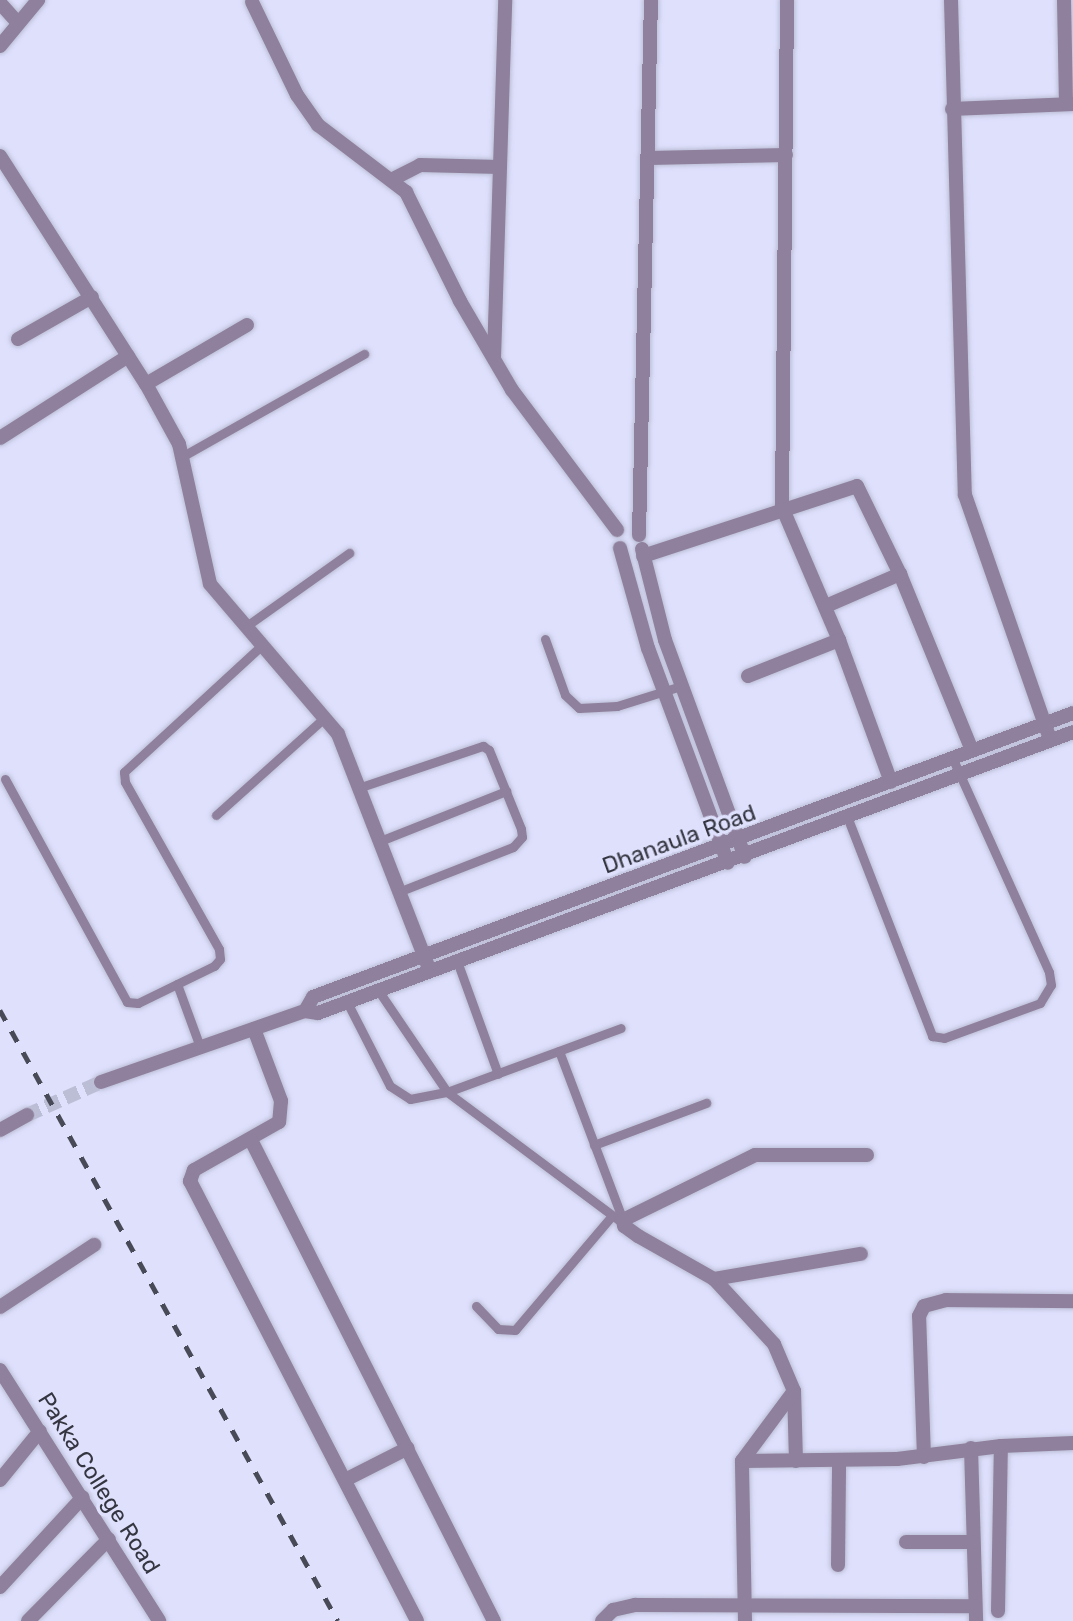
<!DOCTYPE html>
<style>
body{margin:0}
#map{position:relative;width:1073px;height:1621px;overflow:hidden;background:#dee0fc;font-family:Rubik,sans-serif}
div>[style]{position:absolute}
.tertiary-tunnel>*{height:14px;margin-top:-7px;transform-origin:0;background:repeating-linear-gradient(90deg,#bcbed6 0 14px,transparent 0 21px)}
.roads{filter:drop-shadow(0 0 2px #bcbed6) drop-shadow(0 0 2px #bcbed6)}
.service>*{height:9px;margin:-4.5px;padding:0 4.5px;transform-origin:4.5px;border-radius:4.5px;background:#8f809d}
.minor>*{height:14px;margin:-7px;padding:0 7px;transform-origin:7px;border-radius:7px;background:#8f809d}
.tertiary>*{height:14px;margin:-7px;padding:0 7px;transform-origin:7px;border-radius:7px;background:#8f809d}
.rail>*{height:4.5px;margin-top:-2.25px;transform-origin:0;background:repeating-linear-gradient(90deg,#494a57 0 12px,transparent 0 24px)}
span{translate:-50% -50%;white-space:nowrap;text-align:center;line-height:1.15;-webkit-text-stroke:7px #dee0fc;paint-order:stroke}
.street-label{font-size:23px;color:#343540}
</style>
<div id="map">
<div class="tertiary-tunnel">
<i style="left:27px;top:1115px;width:81px;rotate:-24deg"></i>
</div>
<div class="roads">
<div class="service">
<i style="left:183px;top:456px;width:208px;rotate:-29.4deg"></i>
<i style="left:245px;top:627px;width:128px;rotate:-35.4deg"></i>
<i style="left:545px;top:639px;width:59px;rotate:70.3deg"></i>
<i style="left:565px;top:695px;width:19px;rotate:43deg"></i>
<i style="left:579px;top:708px;width:38px;rotate:-3deg"></i>
<i style="left:617px;top:706px;width:67px;rotate:-17.4deg"></i>
<i style="left:5px;top:779px;width:254px;rotate:61.3deg"></i>
<i style="left:127px;top:1002px;width:11px;rotate:5deg"></i>
<i style="left:138px;top:1003px;width:85px;rotate:-26deg"></i>
<i style="left:214px;top:966px;width:9px;rotate:-49deg"></i>
<i style="left:220px;top:959px;width:10px;rotate:-96deg"></i>
<i style="left:219px;top:949px;width:192px;rotate:-119.4deg"></i>
<i style="left:125px;top:782px;width:10px;rotate:-96deg"></i>
<i style="left:124px;top:772px;width:186px;rotate:-42.6deg"></i>
<i style="left:361px;top:787px;width:129px;rotate:-18.6deg"></i>
<i style="left:483px;top:746px;width:7px;rotate:34deg"></i>
<i style="left:489px;top:750px;width:85px;rotate:67.9deg"></i>
<i style="left:521px;top:829px;width:8px;rotate:83deg"></i>
<i style="left:522px;top:837px;width:13px;rotate:132deg"></i>
<i style="left:513px;top:847px;width:123px;rotate:158.6deg"></i>
<i style="left:216px;top:815px;width:145px;rotate:-41.9deg"></i>
<i style="left:848px;top:819px;width:233px;rotate:68.8deg"></i>
<i style="left:932px;top:1036px;width:12px;rotate:9deg"></i>
<i style="left:944px;top:1038px;width:102px;rotate:-20deg"></i>
<i style="left:1040px;top:1003px;width:21px;rotate:-59deg"></i>
<i style="left:1051px;top:985px;width:13px;rotate:-99deg"></i>
<i style="left:1049px;top:972px;width:236px;rotate:-114.3deg"></i>
<i style="left:380px;top:841px;width:136px;rotate:-21.6deg"></i>
<i style="left:457px;top:961px;width:120px;rotate:70.1deg"></i>
<i style="left:177px;top:984px;width:67px;rotate:69.9deg"></i>
<i style="left:378px;top:990px;width:123px;rotate:55.9deg"></i>
<i style="left:447px;top:1092px;width:219px;rotate:36.7deg"></i>
<i style="left:347px;top:1002px;width:94px;rotate:62.9deg"></i>
<i style="left:390px;top:1086px;width:24px;rotate:33deg"></i>
<i style="left:410px;top:1099px;width:38px;rotate:-11deg"></i>
<i style="left:447px;top:1092px;width:185px;rotate:-20.2deg"></i>
<i style="left:559px;top:1051px;width:181px;rotate:69.3deg"></i>
<i style="left:594px;top:1145px;width:120px;rotate:-20.6deg"></i>
<i style="left:476px;top:1306px;width:32px;rotate:46deg"></i>
<i style="left:498px;top:1329px;width:17px;rotate:3deg"></i>
<i style="left:515px;top:1330px;width:148px;rotate:-49.7deg"></i>
</div>
<div class="minor">
<i style="left:787px;top:0;width:507px;rotate:90.57deg"></i>
<i style="left:782px;top:507px;width:145px;rotate:66.8deg"></i>
<i style="left:839px;top:640px;width:151px;rotate:69.9deg"></i>
<i style="left:951px;top:0;width:495px;rotate:88.4deg"></i>
<i style="left:965px;top:495px;width:258px;rotate:70.8deg"></i>
<i style="left:1064px;top:0;width:104px;rotate:88.9deg"></i>
<i style="left:252px;top:2px;width:103px;rotate:64.2deg"></i>
<i style="left:297px;top:95px;width:37px;rotate:55deg"></i>
<i style="left:318px;top:125px;width:111px;rotate:37.3deg"></i>
<i style="left:406px;top:192px;width:122px;rotate:63.6deg"></i>
<i style="left:460px;top:301px;width:103px;rotate:59.7deg"></i>
<i style="left:512px;top:390px;width:175px;rotate:53.1deg"></i>
<i style="left:0;top:3px;width:27px;rotate:48deg"></i>
<i style="left:0;top:46px;width:60px;rotate:-50.4deg"></i>
<i style="left:952px;top:109px;width:121px;rotate:-2.4deg"></i>
<i style="left:0;top:156px;width:271px;rotate:57.4deg"></i>
<i style="left:146px;top:384px;width:68px;rotate:61.2deg"></i>
<i style="left:179px;top:444px;width:143px;rotate:77.5deg"></i>
<i style="left:210px;top:584px;width:197px;rotate:49.5deg"></i>
<i style="left:338px;top:734px;width:254px;rotate:68.8deg"></i>
<i style="left:649px;top:158px;width:137px;rotate:-1.3deg"></i>
<i style="left:393px;top:179px;width:30px;rotate:-27deg"></i>
<i style="left:420px;top:165px;width:80px;rotate:1.4deg"></i>
<i style="left:18px;top:339px;width:85px;rotate:-29.6deg"></i>
<i style="left:494px;top:358px;width:358px;rotate:-88.2deg"></i>
<i style="left:146px;top:384px;width:117px;rotate:-30.3deg"></i>
<i style="left:0;top:438px;width:152px;rotate:-32.6deg"></i>
<i style="left:639px;top:535px;width:535px;rotate:-88.72deg"></i>
<i style="left:620px;top:548px;width:104px;rotate:74.4deg"></i>
<i style="left:648px;top:648px;width:229px;rotate:69.6deg"></i>
<i style="left:642px;top:549px;width:94px;rotate:75.8deg"></i>
<i style="left:665px;top:640px;width:231px;rotate:69.8deg"></i>
<i style="left:643px;top:556px;width:225px;rotate:-18.1deg"></i>
<i style="left:857px;top:486px;width:98px;rotate:64deg"></i>
<i style="left:900px;top:574px;width:190px;rotate:67.8deg"></i>
<i style="left:826px;top:606px;width:81px;rotate:-23.4deg"></i>
<i style="left:748px;top:676px;width:98px;rotate:-21.6deg"></i>
<i style="left:254px;top:1029px;width:77px;rotate:69.4deg"></i>
<i style="left:281px;top:1101px;width:21px;rotate:95deg"></i>
<i style="left:279px;top:1122px;width:98px;rotate:150.5deg"></i>
<i style="left:194px;top:1170px;width:12px;rotate:110deg"></i>
<i style="left:190px;top:1181px;width:495px;rotate:62.7deg"></i>
<i style="left:251px;top:1140px;width:539px;rotate:63.2deg"></i>
<i style="left:714px;top:1279px;width:149px;rotate:-9.7deg"></i>
<i style="left:0;top:1307px;width:113px;rotate:-33.4deg"></i>
<i style="left:971px;top:1448px;width:173px;rotate:88.3deg"></i>
<i style="left:924px;top:1457px;width:141px;rotate:-92deg"></i>
<i style="left:919px;top:1316px;width:11px;rotate:-63deg"></i>
<i style="left:924px;top:1306px;width:23px;rotate:-15deg"></i>
<i style="left:946px;top:1300px;width:127px;rotate:0.5deg"></i>
<i style="left:742px;top:1461px;width:155px;rotate:-0.7deg"></i>
<i style="left:897px;top:1459px;width:105px;rotate:-7.1deg"></i>
<i style="left:1001px;top:1446px;width:72px;rotate:-2.4deg"></i>
<i style="left:796px;top:1461px;width:70px;rotate:-91.6deg"></i>
<i style="left:794px;top:1391px;width:51px;rotate:-113.1deg"></i>
<i style="left:774px;top:1344px;width:88px;rotate:-132.7deg"></i>
<i style="left:714px;top:1279px;width:87px;rotate:-150.5deg"></i>
<i style="left:638px;top:1236px;width:17px;rotate:-144deg"></i>
<i style="left:624px;top:1226px;width:6px;rotate:-99deg"></i>
<i style="left:623px;top:1220px;width:147px;rotate:-26.2deg"></i>
<i style="left:755px;top:1155px;width:112px"></i>
<i style="left:347px;top:1479px;width:68px;rotate:-26.9deg"></i>
<i style="left:0;top:1480px;width:63px;rotate:-50.8deg"></i>
<i style="left:906px;top:1542px;width:67px"></i>
<i style="left:838px;top:1565px;width:104px;rotate:-89.4deg"></i>
<i style="left:0;top:1587px;width:122px;rotate:-47.3deg"></i>
<i style="left:998px;top:1611px;width:165px;rotate:-89deg"></i>
<i style="left:28px;top:1621px;width:115px;rotate:-45.4deg"></i>
<i style="left:602px;top:1621px;width:16px;rotate:-45deg"></i>
<i style="left:613px;top:1610px;width:23px;rotate:-13deg"></i>
<i style="left:635px;top:1605px;width:340px;rotate:0.2deg"></i>
<i style="left:745px;top:1621px;width:160px;rotate:-91.1deg"></i>
<i style="left:742px;top:1461px;width:87px;rotate:-53.4deg"></i>
</div>
<div class="tertiary">
<i style="left:305px;top:1011px;width:16px;rotate:-60deg"></i>
<i style="left:313px;top:997px;width:811px;rotate:-20.49deg"></i>
<i style="left:101px;top:1082px;width:216px;rotate:-19.2deg"></i>
<i style="left:305px;top:1011px;width:13px;rotate:9deg"></i>
<i style="left:318px;top:1013px;width:806px;rotate:-20.41deg"></i>
<i style="left:0;top:1130px;width:31px;rotate:-29deg"></i>
<i style="left:0;top:1370px;width:297px;rotate:57.6deg"></i>
</div>
</div>
<div class="rail">
<i style="left:0;top:1010px;width:698px;rotate:61.05deg"></i>
</div>
<div class="street-label">
<span style="left:679px;top:839px;rotate:-20deg">Dhanaula Road</span>
<span style="left:99px;top:1483px;rotate:58deg">Pakka College Road</span>
</div>
</div>
